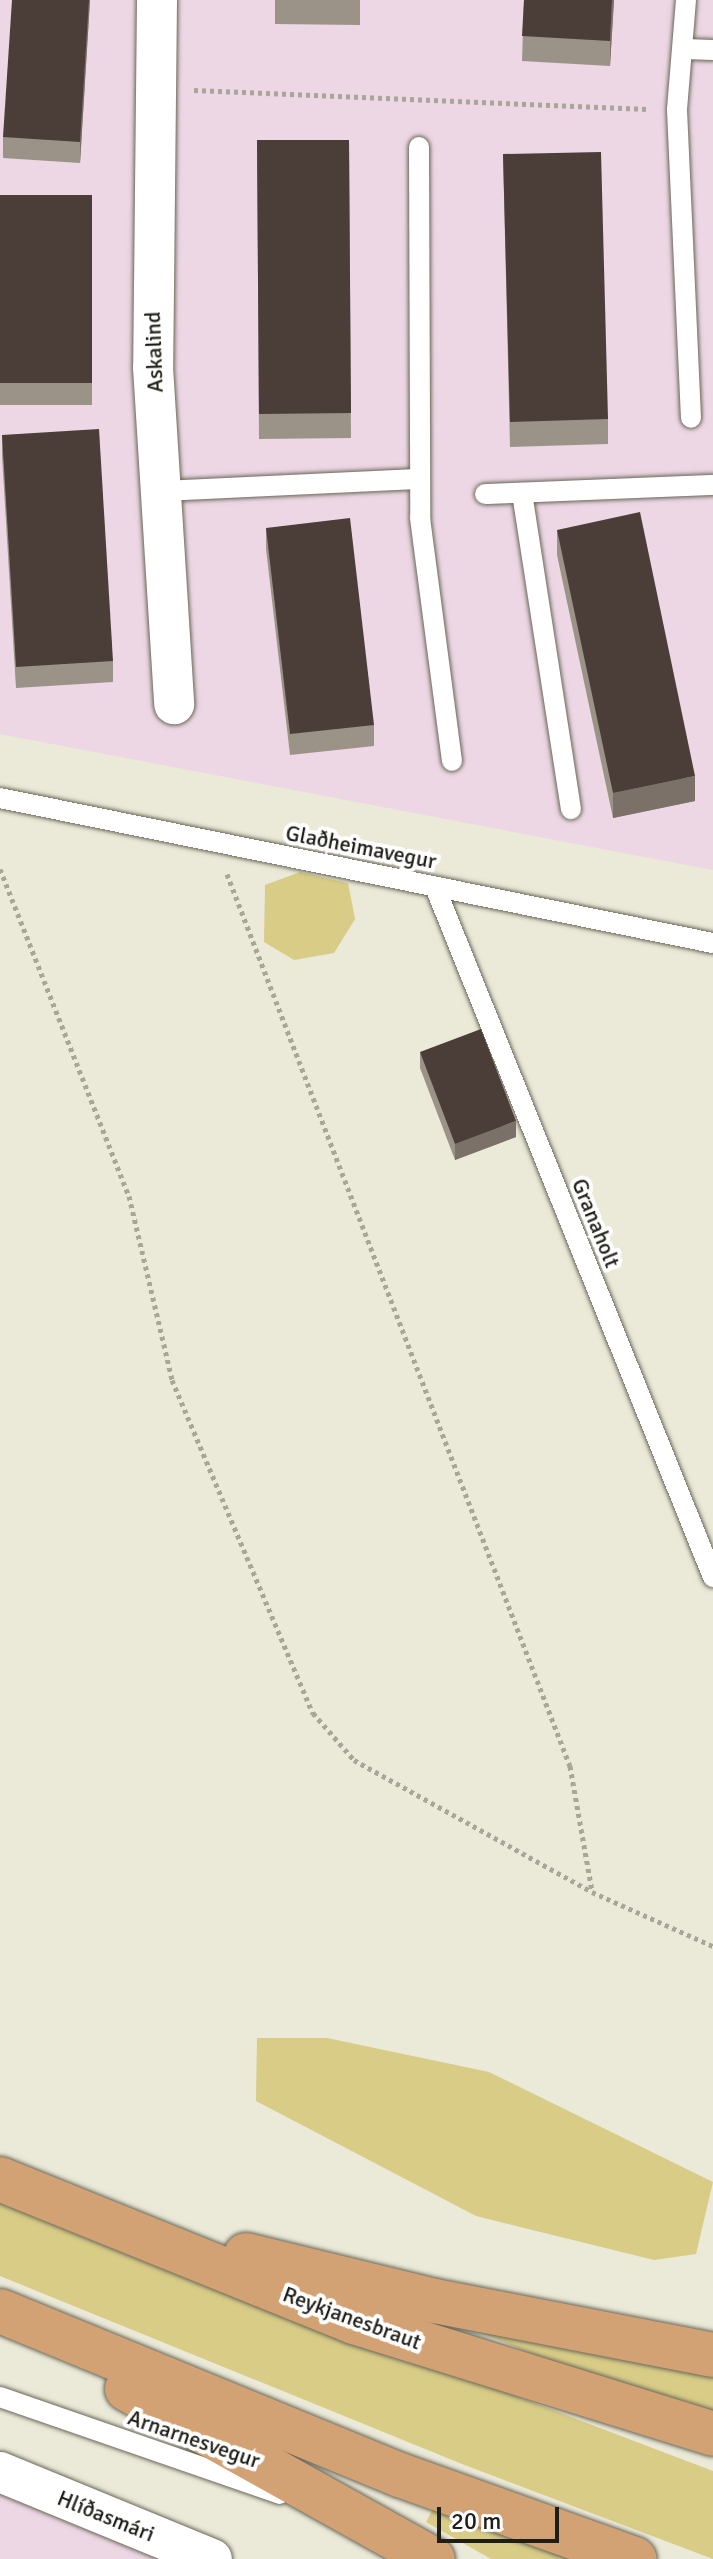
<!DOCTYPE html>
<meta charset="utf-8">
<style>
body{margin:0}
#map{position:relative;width:713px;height:2559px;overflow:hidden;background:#ebe9d8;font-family:Signika,sans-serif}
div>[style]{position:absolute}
.commercial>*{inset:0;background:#edd7e4}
.green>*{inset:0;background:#d8cc87}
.path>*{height:5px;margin-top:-2.5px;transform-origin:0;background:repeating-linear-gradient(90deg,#a8a699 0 4px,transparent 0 8px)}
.roads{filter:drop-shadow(0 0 2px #696759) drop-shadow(0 0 2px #696759)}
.service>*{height:20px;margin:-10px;padding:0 10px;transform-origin:10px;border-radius:10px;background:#fff}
.minor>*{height:40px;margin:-20px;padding:0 20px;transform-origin:20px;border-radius:20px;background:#fff}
.trunk>*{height:44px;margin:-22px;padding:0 22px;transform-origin:22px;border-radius:22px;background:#d3a274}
.wall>*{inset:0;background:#9b9388}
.shaded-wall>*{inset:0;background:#7b7168}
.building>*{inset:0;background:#4b3d38}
span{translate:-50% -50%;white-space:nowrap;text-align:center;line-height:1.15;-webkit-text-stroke:8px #fff;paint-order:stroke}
.street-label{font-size:22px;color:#1e1d17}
.scale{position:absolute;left:437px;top:2507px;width:122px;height:36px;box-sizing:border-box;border:4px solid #1e1d17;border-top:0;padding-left:10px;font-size:24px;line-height:28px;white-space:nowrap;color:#1e1d17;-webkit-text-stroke:6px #fff;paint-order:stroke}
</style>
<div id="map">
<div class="commercial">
<i style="clip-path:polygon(0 0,713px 0,713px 870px,0 734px)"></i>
<i style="clip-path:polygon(0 2450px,172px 2532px,224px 2559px,0 2559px)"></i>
</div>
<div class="green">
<i style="clip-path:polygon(300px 872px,348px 883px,355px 919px,334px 953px,294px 960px,264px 942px,265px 885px)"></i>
<i style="clip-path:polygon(257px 2038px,327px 2038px,489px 2072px,713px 2182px,696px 2254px,654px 2260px,476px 2216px,256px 2101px)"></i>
<i style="clip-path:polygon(0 2200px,713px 2471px,713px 2559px,462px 2464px,0 2276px)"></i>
<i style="clip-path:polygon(447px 2319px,713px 2372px,713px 2427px,691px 2419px)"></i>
<i style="clip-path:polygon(434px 2507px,579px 2559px,491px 2559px,426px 2522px)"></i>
</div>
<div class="path">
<i style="left:194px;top:90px;width:454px;rotate:2.4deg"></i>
<i style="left:0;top:869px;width:352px;rotate:68.5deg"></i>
<i style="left:129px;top:1196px;width:189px;rotate:76.8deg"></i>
<i style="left:172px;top:1380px;width:362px;rotate:67.1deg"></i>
<i style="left:313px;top:1713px;width:62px;rotate:48.9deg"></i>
<i style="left:354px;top:1760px;width:272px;rotate:29deg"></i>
<i style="left:592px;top:1892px;width:133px;rotate:24.1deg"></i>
<i style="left:227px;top:874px;width:956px;rotate:68.97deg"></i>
<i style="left:570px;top:1766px;width:127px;rotate:80deg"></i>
</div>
<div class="roads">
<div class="service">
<i style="left:686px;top:0;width:110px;rotate:94.7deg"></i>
<i style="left:677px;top:110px;width:308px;rotate:87.4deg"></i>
<i style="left:684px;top:49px;width:29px;rotate:2deg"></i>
<i style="left:419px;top:147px;width:371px;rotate:89.8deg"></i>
<i style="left:420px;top:518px;width:245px;rotate:82.5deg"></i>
<i style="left:162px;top:491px;width:256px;rotate:-2.7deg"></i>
<i style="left:522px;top:493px;width:320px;rotate:81.2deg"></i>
<i style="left:485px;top:494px;width:228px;rotate:-2.3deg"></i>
<i style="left:0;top:798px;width:728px;rotate:11.5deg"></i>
<i style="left:435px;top:887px;width:744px;rotate:68.06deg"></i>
<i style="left:0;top:2397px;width:296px;rotate:19.1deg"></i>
</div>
<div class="minor">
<i style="left:157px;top:0;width:367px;rotate:90.6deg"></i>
<i style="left:153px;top:367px;width:338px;rotate:86.4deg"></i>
<i style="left:0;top:2472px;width:229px;rotate:22.3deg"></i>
</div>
<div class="trunk">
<i style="left:0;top:2179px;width:382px;rotate:22deg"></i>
<i style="left:354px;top:2322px;width:376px;rotate:17.3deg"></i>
<i style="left:246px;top:2255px;width:195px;rotate:13.7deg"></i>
<i style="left:435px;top:2301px;width:283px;rotate:11deg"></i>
<i style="left:0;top:2311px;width:432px;rotate:22.3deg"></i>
<i style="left:400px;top:2475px;width:249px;rotate:19.7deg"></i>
<i style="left:127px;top:2389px;width:350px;rotate:29.1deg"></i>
</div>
</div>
<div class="wall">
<i style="clip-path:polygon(90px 0,80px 163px,3px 158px,3px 137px)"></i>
<i style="clip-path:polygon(275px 0,360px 0,360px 25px,275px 24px)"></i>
<i style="clip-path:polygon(524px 0,614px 0,610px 66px,522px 61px)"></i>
<i style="clip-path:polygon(257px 140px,349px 140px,351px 438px,259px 439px)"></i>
<i style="clip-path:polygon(503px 154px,608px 419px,608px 444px,510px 447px)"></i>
<i style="clip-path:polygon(0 195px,92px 195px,92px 405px,0 405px)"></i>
<i style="clip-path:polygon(2px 435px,113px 661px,113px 682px,16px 688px,2px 456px)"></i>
<i style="clip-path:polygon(266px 528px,374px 725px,374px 746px,290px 755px,266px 549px)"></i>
<i style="clip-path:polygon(557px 530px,695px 801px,613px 818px,557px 555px)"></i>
<i style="clip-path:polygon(420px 1052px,516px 1137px,455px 1160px,420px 1068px)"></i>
</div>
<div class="shaded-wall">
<i style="clip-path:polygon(89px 0,90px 0,80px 163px,80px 142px)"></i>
<i style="clip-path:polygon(612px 0,614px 0,610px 66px,610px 41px)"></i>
<i style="clip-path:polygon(695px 776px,695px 801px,613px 818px,613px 793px)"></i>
<i style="clip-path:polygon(516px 1121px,516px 1137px,455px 1160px,455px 1144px)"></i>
</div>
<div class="building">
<i style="clip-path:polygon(12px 0,89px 0,80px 142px,3px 137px)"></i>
<i style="clip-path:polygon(524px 0,612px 0,610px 41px,522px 36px)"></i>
<i style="clip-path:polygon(257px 140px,349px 140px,351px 413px,259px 414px)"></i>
<i style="clip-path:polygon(601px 152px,608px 419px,510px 422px,503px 154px)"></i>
<i style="clip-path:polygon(0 195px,92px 195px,92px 383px,0 383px)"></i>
<i style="clip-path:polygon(99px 429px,113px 661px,16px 667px,2px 435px)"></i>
<i style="clip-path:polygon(640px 512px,695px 776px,613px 793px,557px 530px)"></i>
<i style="clip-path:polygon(350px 518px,374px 725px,290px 734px,266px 528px)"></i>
<i style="clip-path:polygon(481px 1029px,516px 1121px,455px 1144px,420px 1052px)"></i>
</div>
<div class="street-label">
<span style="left:154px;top:352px;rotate:-92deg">Askalind</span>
<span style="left:361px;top:847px;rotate:11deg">Glaðheimavegur</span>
<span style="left:596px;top:1223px;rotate:68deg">Granaholt</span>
<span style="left:352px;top:2318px;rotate:20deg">Reykjanesbraut</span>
<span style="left:194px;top:2439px;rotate:19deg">Arnarnesvegur</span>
<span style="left:106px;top:2516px;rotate:22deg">Hlíðasmári</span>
</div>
<div class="scale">20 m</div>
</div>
